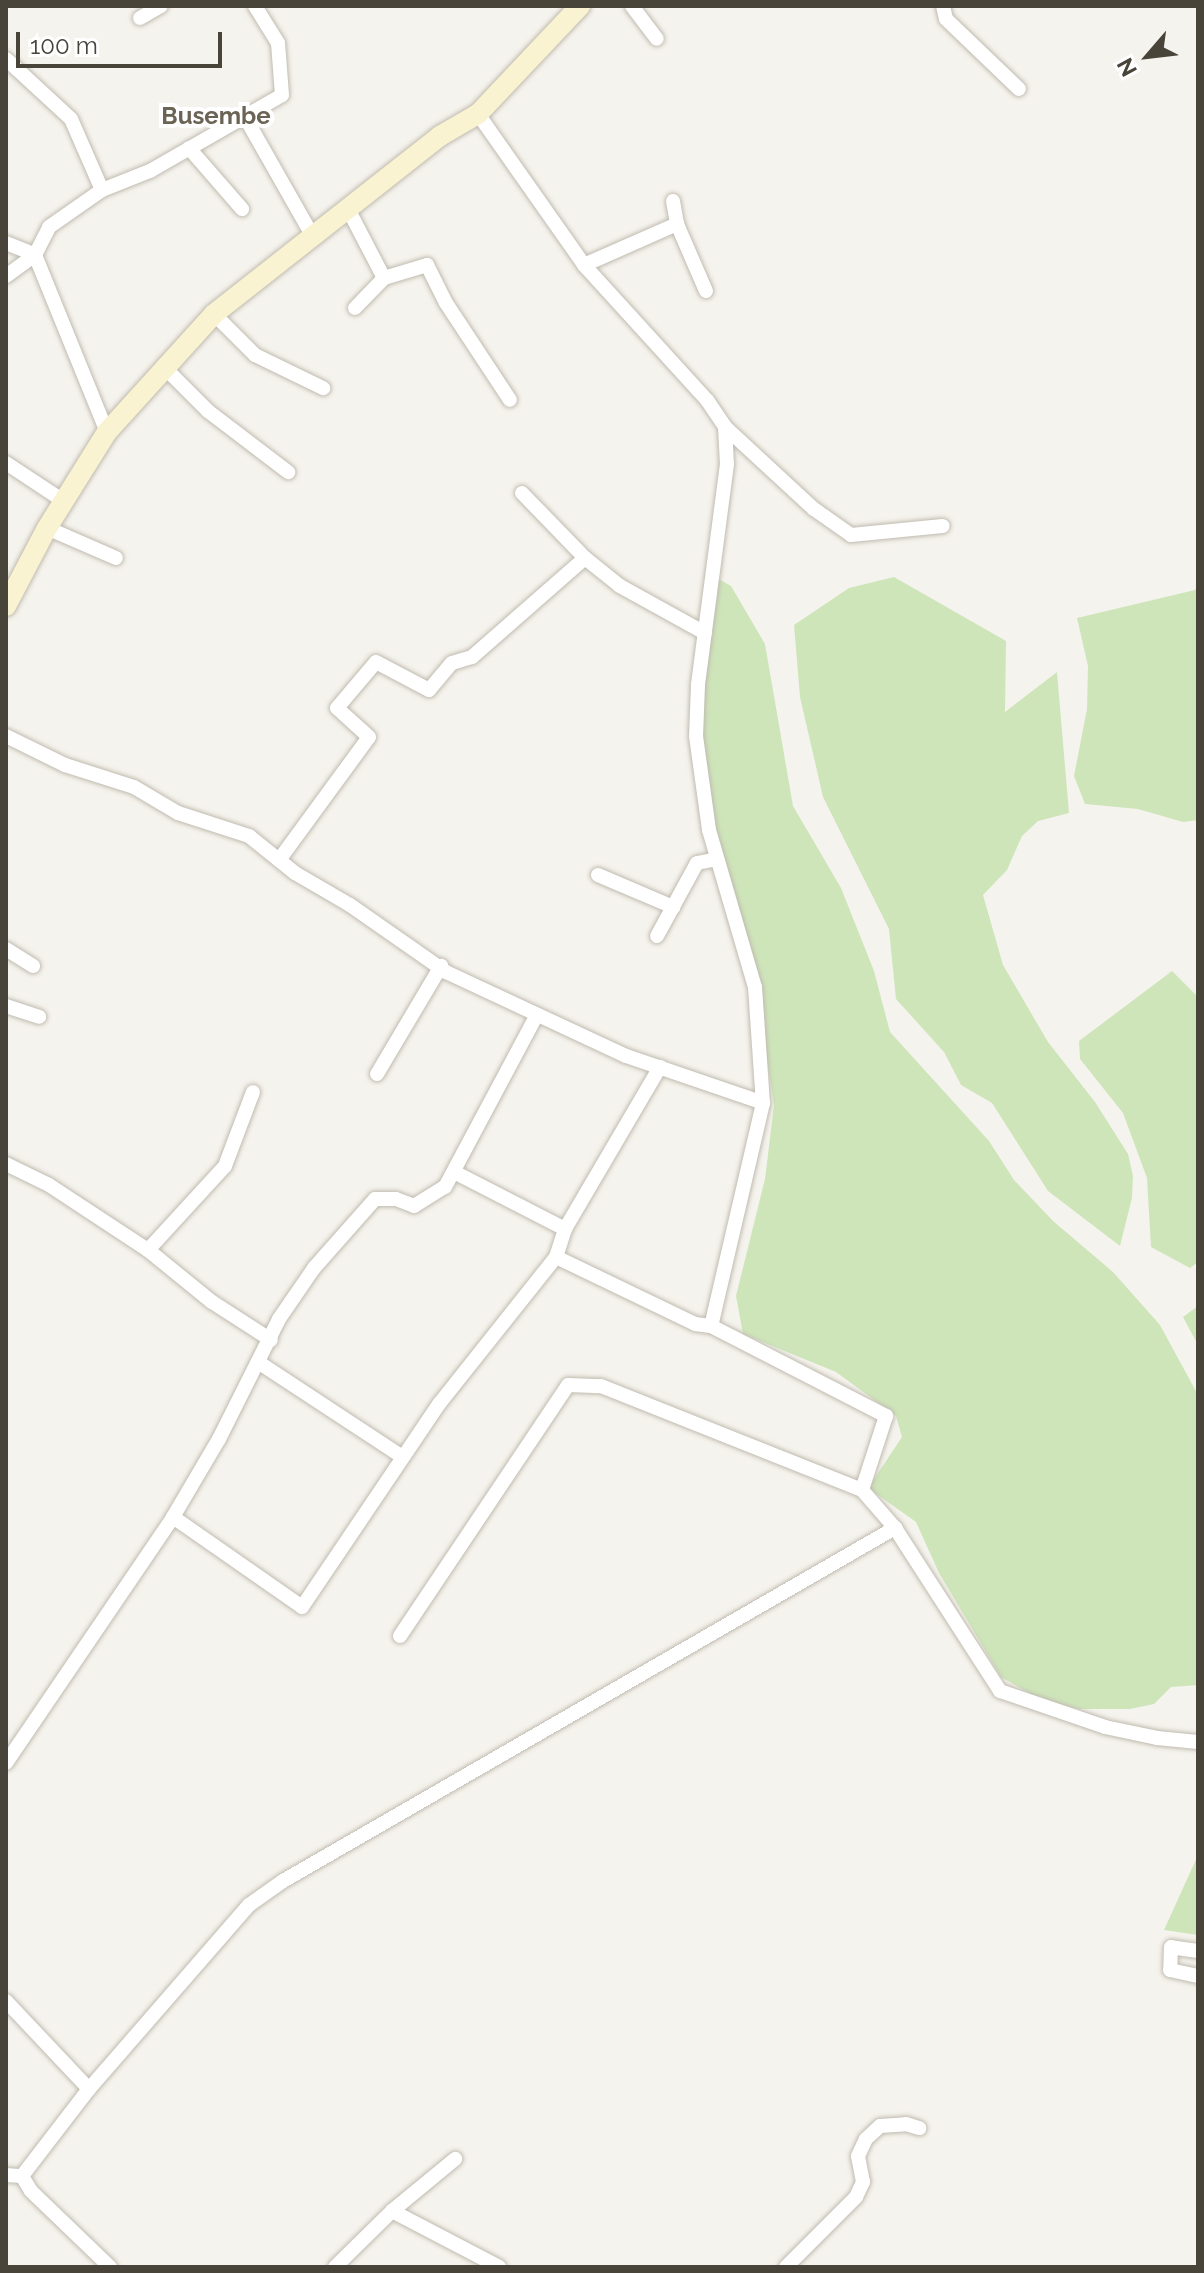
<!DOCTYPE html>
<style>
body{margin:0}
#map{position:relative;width:1204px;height:2273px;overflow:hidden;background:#f5f3ed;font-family:Raleway,sans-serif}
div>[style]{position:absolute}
.green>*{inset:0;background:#cee5ba}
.roads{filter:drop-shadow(0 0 2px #c0bbb0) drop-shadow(0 0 2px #c0bbb0)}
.street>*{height:14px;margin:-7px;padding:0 7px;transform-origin:7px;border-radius:7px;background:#fff}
.secondary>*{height:20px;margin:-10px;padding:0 10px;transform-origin:10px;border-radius:10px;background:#faf3d1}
span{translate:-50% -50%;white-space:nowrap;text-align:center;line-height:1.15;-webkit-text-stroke:8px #fff;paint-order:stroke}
.quarter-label{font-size:24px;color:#6b6353;font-weight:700}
.frame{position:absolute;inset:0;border:8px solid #49443a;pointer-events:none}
.north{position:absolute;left:1108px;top:16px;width:80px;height:80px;-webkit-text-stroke:6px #fff;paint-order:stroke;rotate:242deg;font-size:22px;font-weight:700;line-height:32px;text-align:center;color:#49443a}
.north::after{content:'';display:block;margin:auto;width:28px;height:36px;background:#49443a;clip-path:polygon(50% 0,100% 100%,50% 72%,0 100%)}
.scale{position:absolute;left:16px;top:32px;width:206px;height:36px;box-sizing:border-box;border:4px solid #49443a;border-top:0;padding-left:10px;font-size:24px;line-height:28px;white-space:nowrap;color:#49443a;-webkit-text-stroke:6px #fff;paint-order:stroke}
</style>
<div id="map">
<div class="green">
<i style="clip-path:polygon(705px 571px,731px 586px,765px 644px,793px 806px,841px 888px,874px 971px,890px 1032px,989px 1141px,1014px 1180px,1053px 1221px,1113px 1272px,1160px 1325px,1198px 1395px,1198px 1685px,1171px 1687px,1154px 1704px,1130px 1709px,1079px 1709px,1038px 1698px,1001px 1677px,939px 1573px,916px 1522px,868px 1488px,902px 1437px,896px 1416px,836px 1372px,743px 1334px,736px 1296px,765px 1179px,774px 1105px,755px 981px,704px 799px,701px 632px)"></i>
<i style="clip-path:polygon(894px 577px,1006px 641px,1005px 712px,1057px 672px,1069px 813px,1038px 821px,1022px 836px,1007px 870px,983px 895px,1003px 965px,1048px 1042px,1095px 1102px,1128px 1154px,1133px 1176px,1132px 1198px,1120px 1246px,1048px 1191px,992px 1103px,961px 1085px,944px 1052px,896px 999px,889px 929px,823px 797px,800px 697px,794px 625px,849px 588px)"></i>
<i style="clip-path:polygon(1198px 585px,1198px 820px,1183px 822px,1138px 809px,1085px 804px,1074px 776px,1087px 709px,1088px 666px,1077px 618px,1195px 590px)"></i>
<i style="clip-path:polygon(1172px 971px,1198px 997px,1198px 1262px,1190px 1268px,1151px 1247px,1147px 1178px,1123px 1113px,1080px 1059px,1079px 1041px)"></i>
<i style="clip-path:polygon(1198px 1306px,1198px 1345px,1183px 1317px)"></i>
<i style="clip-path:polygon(1198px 1855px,1198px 1935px,1164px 1930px)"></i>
</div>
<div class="roads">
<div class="street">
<i style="left:632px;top:6px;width:41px;rotate:52.9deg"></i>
<i style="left:943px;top:6px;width:13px;rotate:77deg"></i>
<i style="left:946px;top:19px;width:101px;rotate:43.8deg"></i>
<i style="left:140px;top:18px;width:24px;rotate:-30deg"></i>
<i style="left:6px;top:59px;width:88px;rotate:42.7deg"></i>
<i style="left:71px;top:119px;width:77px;rotate:66.4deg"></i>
<i style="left:478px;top:114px;width:184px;rotate:54.9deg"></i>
<i style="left:584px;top:265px;width:183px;rotate:47.7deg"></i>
<i style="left:707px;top:400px;width:32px;rotate:56deg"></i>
<i style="left:725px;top:427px;width:37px;rotate:87deg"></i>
<i style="left:727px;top:464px;width:223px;rotate:97.5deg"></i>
<i style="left:698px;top:685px;width:51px;rotate:92.2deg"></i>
<i style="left:696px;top:736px;width:95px;rotate:82.1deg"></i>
<i style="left:709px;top:830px;width:164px;rotate:73.7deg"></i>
<i style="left:755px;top:987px;width:116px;rotate:86.1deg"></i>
<i style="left:763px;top:1103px;width:229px;rotate:103.1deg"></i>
<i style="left:245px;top:117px;width:136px;rotate:60.4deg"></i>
<i style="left:189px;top:148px;width:81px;rotate:49deg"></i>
<i style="left:673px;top:201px;width:23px;rotate:80deg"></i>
<i style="left:677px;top:224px;width:73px;rotate:66.6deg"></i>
<i style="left:347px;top:207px;width:80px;rotate:62.5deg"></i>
<i style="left:6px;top:243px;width:31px;rotate:22deg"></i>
<i style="left:35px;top:255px;width:191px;rotate:67.9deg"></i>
<i style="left:584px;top:265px;width:102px;rotate:-23.8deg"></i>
<i style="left:6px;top:276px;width:36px;rotate:-36deg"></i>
<i style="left:35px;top:255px;width:31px;rotate:-63deg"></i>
<i style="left:49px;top:227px;width:65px;rotate:-34.9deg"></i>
<i style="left:102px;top:190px;width:52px;rotate:-21.6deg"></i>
<i style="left:150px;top:171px;width:152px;rotate:-29.9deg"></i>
<i style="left:282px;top:95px;width:52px;rotate:-94.4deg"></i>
<i style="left:278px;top:43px;width:44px;rotate:-121.9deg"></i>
<i style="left:355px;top:308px;width:42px;rotate:-46deg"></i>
<i style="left:384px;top:278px;width:45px;rotate:-16.8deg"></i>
<i style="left:427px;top:265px;width:42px;rotate:63.4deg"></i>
<i style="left:446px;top:303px;width:116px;rotate:56.6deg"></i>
<i style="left:214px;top:314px;width:58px;rotate:45deg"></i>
<i style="left:255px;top:355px;width:76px;rotate:25.9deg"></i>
<i style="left:163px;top:366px;width:64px;rotate:45deg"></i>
<i style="left:208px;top:411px;width:101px;rotate:37.3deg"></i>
<i style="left:725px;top:427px;width:121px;rotate:42.7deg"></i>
<i style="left:814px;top:509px;width:45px;rotate:35.1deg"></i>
<i style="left:851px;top:535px;width:92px;rotate:-5.6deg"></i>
<i style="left:6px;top:463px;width:71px;rotate:33.5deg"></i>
<i style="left:522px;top:493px;width:91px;rotate:45.9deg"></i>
<i style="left:585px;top:558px;width:45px;rotate:38.7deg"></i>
<i style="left:620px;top:586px;width:97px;rotate:28.9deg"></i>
<i style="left:47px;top:528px;width:75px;rotate:23.5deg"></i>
<i style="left:6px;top:736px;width:66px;rotate:26.2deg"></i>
<i style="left:65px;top:765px;width:72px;rotate:17.7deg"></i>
<i style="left:134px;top:787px;width:51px;rotate:30.6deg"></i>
<i style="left:178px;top:813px;width:75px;rotate:17.9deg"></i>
<i style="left:249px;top:836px;width:59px;rotate:38.8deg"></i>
<i style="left:295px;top:873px;width:64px;rotate:30.2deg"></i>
<i style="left:350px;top:905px;width:117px;rotate:34.9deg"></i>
<i style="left:446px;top:972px;width:199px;rotate:25deg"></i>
<i style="left:626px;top:1056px;width:145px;rotate:18.9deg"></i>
<i style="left:279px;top:860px;width:152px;rotate:-53.8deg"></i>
<i style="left:369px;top:737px;width:43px;rotate:-137.8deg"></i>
<i style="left:337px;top:708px;width:60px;rotate:-49.7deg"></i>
<i style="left:376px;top:662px;width:60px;rotate:27.8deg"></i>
<i style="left:429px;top:690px;width:35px;rotate:-50deg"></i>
<i style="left:452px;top:663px;width:21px;rotate:-17deg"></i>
<i style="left:472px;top:657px;width:150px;rotate:-41.2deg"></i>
<i style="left:598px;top:875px;width:82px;rotate:23.1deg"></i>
<i style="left:657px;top:936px;width:83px;rotate:-61.3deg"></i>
<i style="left:697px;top:863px;width:20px;rotate:-11deg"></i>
<i style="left:6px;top:949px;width:32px;rotate:32deg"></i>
<i style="left:6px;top:1006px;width:35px;rotate:18deg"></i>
<i style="left:377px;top:1074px;width:126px;rotate:-59.3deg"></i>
<i style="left:6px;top:1164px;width:48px;rotate:26deg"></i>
<i style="left:49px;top:1185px;width:118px;rotate:33.3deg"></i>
<i style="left:148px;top:1250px;width:82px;rotate:39.1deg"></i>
<i style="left:212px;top:1302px;width:70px;rotate:32.8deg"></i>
<i style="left:454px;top:1172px;width:125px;rotate:27.2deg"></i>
<i style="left:148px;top:1250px;width:114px;rotate:-47.5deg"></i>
<i style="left:225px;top:1166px;width:79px;rotate:-69.3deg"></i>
<i style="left:556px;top:1257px;width:154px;rotate:25.7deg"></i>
<i style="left:695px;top:1324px;width:16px;rotate:7deg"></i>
<i style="left:711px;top:1326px;width:197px;rotate:27.2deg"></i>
<i style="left:886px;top:1416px;width:78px;rotate:108deg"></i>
<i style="left:862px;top:1490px;width:50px;rotate:49deg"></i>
<i style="left:895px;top:1528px;width:194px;rotate:57.2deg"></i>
<i style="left:1000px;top:1691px;width:111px;rotate:18.9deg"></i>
<i style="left:1105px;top:1727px;width:53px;rotate:11.9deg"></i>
<i style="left:1157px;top:1738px;width:41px;rotate:5.6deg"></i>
<i style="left:258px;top:1362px;width:171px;rotate:33.3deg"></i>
<i style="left:173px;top:1517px;width:157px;rotate:34.9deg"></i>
<i style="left:302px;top:1607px;width:245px;rotate:-56deg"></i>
<i style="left:439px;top:1404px;width:188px;rotate:-51.5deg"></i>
<i style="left:556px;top:1257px;width:29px;rotate:-72deg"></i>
<i style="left:565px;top:1229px;width:188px;rotate:-59.6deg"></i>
<i style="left:400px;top:1636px;width:302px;rotate:-56.2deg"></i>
<i style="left:568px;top:1385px;width:33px;rotate:2deg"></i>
<i style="left:601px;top:1386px;width:281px;rotate:21.7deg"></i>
<i style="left:6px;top:1763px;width:297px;rotate:-55.8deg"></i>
<i style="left:173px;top:1517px;width:91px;rotate:-59.5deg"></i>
<i style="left:219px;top:1439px;width:134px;rotate:-63.4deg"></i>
<i style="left:279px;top:1319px;width:62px;rotate:-55.5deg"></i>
<i style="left:314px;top:1268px;width:92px;rotate:-48.5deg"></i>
<i style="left:375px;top:1199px;width:21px"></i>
<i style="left:396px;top:1199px;width:19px;rotate:21deg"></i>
<i style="left:414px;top:1206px;width:36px;rotate:-32deg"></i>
<i style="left:445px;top:1187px;width:195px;rotate:-61.9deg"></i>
<i style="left:1198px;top:1951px;width:27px;rotate:-172deg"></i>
<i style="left:1171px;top:1947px;width:23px;rotate:92deg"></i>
<i style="left:1170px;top:1970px;width:29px;rotate:12deg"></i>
<i style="left:6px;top:2001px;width:121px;rotate:46.7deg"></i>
<i style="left:6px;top:2175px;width:16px;rotate:4deg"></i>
<i style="left:22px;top:2176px;width:17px;rotate:59deg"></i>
<i style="left:31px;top:2191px;width:110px;rotate:43.9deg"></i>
<i style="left:22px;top:2176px;width:110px;rotate:-52.4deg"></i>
<i style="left:89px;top:2089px;width:244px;rotate:-49deg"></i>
<i style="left:249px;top:1905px;width:42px;rotate:-35.2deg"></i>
<i style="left:283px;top:1881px;width:707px;rotate:-29.98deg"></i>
<i style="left:392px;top:2211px;width:121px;rotate:27.6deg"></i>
<i style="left:335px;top:2267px;width:80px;rotate:-44.5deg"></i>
<i style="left:392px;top:2211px;width:82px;rotate:-39.5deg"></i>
<i style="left:786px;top:2267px;width:99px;rotate:-45deg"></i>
<i style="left:856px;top:2197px;width:17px;rotate:-65deg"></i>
<i style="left:863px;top:2182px;width:26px;rotate:-101deg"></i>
<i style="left:858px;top:2156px;width:19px;rotate:-65deg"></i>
<i style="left:866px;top:2139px;width:19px;rotate:-43deg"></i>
<i style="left:880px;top:2126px;width:26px;rotate:-4deg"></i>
<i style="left:906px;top:2124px;width:14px;rotate:17deg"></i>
</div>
<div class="secondary">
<i style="left:6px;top:606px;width:88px;rotate:-62.3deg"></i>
<i style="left:47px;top:528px;width:113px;rotate:-58deg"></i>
<i style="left:107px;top:432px;width:159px;rotate:-47.8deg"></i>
<i style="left:214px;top:314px;width:288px;rotate:-38.2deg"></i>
<i style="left:440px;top:136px;width:44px;rotate:-30.1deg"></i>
<i style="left:478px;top:114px;width:149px;rotate:-46.6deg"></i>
</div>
</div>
<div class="quarter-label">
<span style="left:216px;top:116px">Busembe</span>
</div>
<div class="frame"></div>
<div class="north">N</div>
<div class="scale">100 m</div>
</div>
